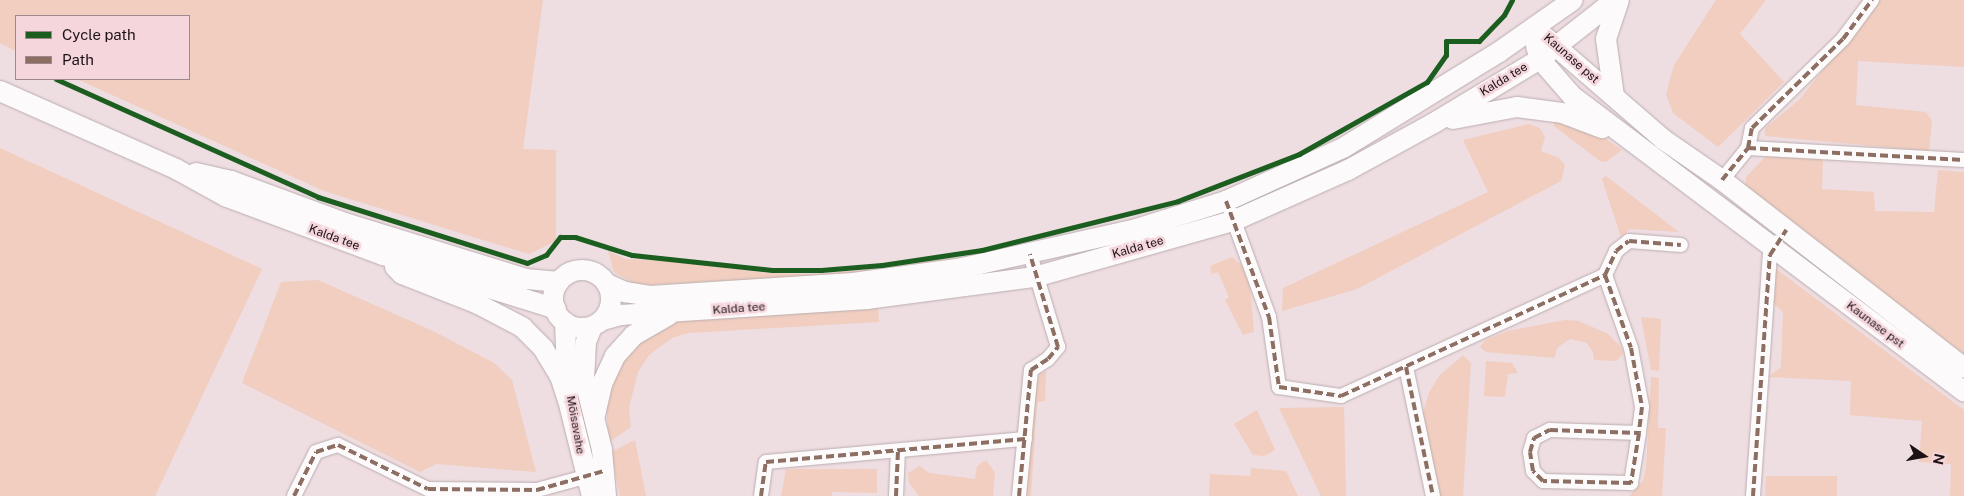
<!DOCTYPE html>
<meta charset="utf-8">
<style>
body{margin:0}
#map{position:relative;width:1964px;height:496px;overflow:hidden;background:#eedde1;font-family:"Public Sans",sans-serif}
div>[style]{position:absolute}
.green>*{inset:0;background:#f1cebf}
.roads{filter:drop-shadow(0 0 1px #baadb0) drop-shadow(0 0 1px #baadb0)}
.street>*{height:14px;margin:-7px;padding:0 7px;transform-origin:7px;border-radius:7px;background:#fcfafa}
.secondary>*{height:20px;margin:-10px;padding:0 10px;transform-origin:10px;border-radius:10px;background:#fcfafa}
.secondary>.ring{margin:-10px;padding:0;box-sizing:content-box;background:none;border:20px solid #fcfafa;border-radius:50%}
.quiet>*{height:4px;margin-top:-2px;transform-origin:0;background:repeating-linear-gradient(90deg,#8d6e63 0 8px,transparent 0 12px)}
.cycleway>*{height:5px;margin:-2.5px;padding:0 2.5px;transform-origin:2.5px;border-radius:2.5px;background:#1b5e20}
span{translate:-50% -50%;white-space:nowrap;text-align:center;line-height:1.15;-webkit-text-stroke:5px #f5d6dd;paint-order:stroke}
.street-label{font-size:12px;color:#1c1114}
.legend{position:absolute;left:15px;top:15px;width:175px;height:65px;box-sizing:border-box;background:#f5d6dd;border:1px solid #9e878d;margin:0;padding:6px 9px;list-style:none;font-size:15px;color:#1c1114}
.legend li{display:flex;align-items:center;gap:10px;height:25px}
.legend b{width:25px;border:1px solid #9e878d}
.north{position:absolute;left:1899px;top:431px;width:50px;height:50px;-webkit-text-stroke:4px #f5d6dd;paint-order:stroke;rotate:102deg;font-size:14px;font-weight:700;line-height:20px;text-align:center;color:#1c1114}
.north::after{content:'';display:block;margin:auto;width:18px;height:22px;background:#1c1114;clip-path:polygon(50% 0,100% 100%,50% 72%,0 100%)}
</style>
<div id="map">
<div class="green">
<i style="clip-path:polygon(0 0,543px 0,523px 149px,556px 150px,556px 241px,529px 254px,324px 191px,77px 79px,189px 79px,189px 16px,16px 16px,16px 51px,0 43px)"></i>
<i style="clip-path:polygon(1716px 0,1766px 0,1740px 34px,1784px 82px,1718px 147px,1673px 113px,1666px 94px,1674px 65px)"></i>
<i style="clip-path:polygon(1878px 0,1964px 0,1964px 67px,1858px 61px,1856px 105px,1926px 112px,1932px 121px,1929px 151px,1765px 136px,1765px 128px,1799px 100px)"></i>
<i style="clip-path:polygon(1553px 116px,1597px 133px,1622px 150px,1606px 162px,1600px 161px,1554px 126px)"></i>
<i style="clip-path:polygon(1529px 124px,1540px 128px,1545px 137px,1541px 151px,1559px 158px,1565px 165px,1561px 181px,1357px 289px,1282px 311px,1283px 288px,1488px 192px,1463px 140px)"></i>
<i style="clip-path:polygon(0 148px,262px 269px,155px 496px,0 496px)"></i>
<i style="clip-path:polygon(1765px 157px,1823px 158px,1822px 189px,1874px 192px,1875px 211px,1934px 212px,1938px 170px,1964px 172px,1964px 354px,1745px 188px,1746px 177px)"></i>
<i style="clip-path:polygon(1606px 176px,1679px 232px,1630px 229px,1621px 237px,1602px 179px)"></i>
<i style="clip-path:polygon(1010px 245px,1003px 250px,889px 273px,889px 267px,967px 256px)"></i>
<i style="clip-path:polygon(608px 251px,626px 259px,672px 261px,767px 273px,816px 274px,875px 269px,877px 274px,648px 285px,633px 283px,614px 272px)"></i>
<i style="clip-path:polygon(1232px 257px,1243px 266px,1250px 286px,1254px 332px,1243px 335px,1225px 300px,1229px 297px,1218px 272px,1212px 274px,1210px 266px)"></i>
<i style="clip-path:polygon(1775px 268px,1964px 410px,1964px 496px,1950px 496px,1951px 464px,1919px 462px,1922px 421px,1850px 415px,1851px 381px,1768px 377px,1781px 367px,1783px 312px,1758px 290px)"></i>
<i style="clip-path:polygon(318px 280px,433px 331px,494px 363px,512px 380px,536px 472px,437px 464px,420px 472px,242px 383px,281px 282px)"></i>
<i style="clip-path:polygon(878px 306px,879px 322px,688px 333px,672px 338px,649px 355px,638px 372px,629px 408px,631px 427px,609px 442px,606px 403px,619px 362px,651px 332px,686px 317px)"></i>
<i style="clip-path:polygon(1641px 317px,1661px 319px,1659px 371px,1651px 370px)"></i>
<i style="clip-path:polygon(1565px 320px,1579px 321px,1608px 334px,1621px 347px,1623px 354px,1616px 361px,1594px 360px,1593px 352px,1587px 343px,1570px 339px,1558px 347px,1554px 358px,1486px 352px,1480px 347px,1485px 340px,1508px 331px)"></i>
<i style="clip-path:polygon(1463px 355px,1471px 363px,1463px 496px,1439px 496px,1423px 413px,1429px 393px,1439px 376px)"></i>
<i style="clip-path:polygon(1486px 361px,1512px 363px,1518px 373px,1508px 374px,1505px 397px,1484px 396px)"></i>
<i style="clip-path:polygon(1046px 371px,1045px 401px,1037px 402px,1031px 496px,1023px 496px,1037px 383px,1040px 374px)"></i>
<i style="clip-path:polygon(1651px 377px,1659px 378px,1658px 428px,1666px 428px,1662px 496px,1629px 496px,1643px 481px,1646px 468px)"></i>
<i style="clip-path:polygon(1344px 407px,1346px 496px,1321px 496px,1279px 408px)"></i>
<i style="clip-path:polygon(1257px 410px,1275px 450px,1264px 456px,1253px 455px,1234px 424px)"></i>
<i style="clip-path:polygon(635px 440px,646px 496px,620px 496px,611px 452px)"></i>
<i style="clip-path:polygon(986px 460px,995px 473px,993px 496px,919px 496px,909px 483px,908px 473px,920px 466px,929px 473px,975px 479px,977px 466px)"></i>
<i style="clip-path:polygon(1251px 468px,1286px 471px,1298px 496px,1209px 496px,1210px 474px,1250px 476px)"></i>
<i style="clip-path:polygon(786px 469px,877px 469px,877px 493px,832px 492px,832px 496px,781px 496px)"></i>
<i style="clip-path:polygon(1766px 476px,1837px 476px,1837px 496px,1765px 496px)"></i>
</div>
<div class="roads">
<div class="street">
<i style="left:1748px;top:148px;width:216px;rotate:3.2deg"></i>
<i style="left:1722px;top:180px;width:41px;rotate:-50.9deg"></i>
<i style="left:1748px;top:148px;width:20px;rotate:-79deg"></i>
<i style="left:1752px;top:128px;width:127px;rotate:-44.4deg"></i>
<i style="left:1843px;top:39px;width:49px;rotate:-53.4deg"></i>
<i style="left:1231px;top:213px;width:111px;rotate:69.9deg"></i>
<i style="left:1269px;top:317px;width:71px;rotate:81.9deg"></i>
<i style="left:1279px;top:387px;width:63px;rotate:8.3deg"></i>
<i style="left:1341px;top:396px;width:290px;rotate:-24.6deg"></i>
<i style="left:1605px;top:275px;width:77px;rotate:70.4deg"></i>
<i style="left:1631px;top:348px;width:60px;rotate:79.4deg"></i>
<i style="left:1642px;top:407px;width:26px;rotate:97deg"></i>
<i style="left:1639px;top:433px;width:51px;rotate:99.1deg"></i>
<i style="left:1631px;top:483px;width:88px;rotate:-178.7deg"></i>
<i style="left:1543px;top:481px;width:14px;rotate:-135deg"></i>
<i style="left:1533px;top:471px;width:19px;rotate:-99deg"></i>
<i style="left:1530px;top:452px;width:15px;rotate:-74deg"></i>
<i style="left:1534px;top:438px;width:18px;rotate:-27deg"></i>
<i style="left:1550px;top:430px;width:89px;rotate:1.9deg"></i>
<i style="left:1605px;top:275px;width:26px;rotate:-65deg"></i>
<i style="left:1616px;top:251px;width:16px;rotate:-38deg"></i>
<i style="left:1629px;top:241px;width:52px;rotate:4.4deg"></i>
<i style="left:1406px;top:367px;width:132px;rotate:78.2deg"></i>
<i style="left:294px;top:496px;width:49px;rotate:-63.4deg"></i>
<i style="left:316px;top:452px;width:23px;rotate:-18deg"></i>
<i style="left:338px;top:445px;width:100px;rotate:26.1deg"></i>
<i style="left:428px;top:489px;width:109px;rotate:0.5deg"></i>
<i style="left:537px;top:490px;width:61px;rotate:-15.2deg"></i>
<i style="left:761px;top:496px;width:34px;rotate:-82deg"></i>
<i style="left:766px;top:462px;width:260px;rotate:-5.1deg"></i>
<i style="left:896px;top:496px;width:45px;rotate:-87.5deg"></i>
<i style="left:1019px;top:496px;width:127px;rotate:-84.6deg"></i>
<i style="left:1031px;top:370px;width:20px;rotate:-33deg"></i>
<i style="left:1048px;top:359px;width:16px;rotate:-50deg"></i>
<i style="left:1058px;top:347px;width:97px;rotate:-106.8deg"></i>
<i style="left:1753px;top:496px;width:242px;rotate:-86deg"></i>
<i style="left:1770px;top:255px;width:14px;rotate:-65deg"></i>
</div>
<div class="secondary">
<i style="left:1545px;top:37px;width:157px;rotate:40.9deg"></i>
<i style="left:1664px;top:140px;width:70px;rotate:34.6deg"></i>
<i style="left:1722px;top:180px;width:306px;rotate:37.8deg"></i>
<i style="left:1536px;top:46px;width:14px;rotate:73deg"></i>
<i style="left:1540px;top:59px;width:49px;rotate:49.1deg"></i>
<i style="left:1572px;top:96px;width:491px;rotate:37deg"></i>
<i style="left:0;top:91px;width:193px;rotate:23.9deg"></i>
<i style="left:176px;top:169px;width:58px;rotate:28.8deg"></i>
<i style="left:227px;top:197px;width:166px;rotate:20.4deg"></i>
<i style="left:383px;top:255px;width:181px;rotate:17.3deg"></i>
<i style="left:1614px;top:96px;width:58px;rotate:-98deg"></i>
<i style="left:1606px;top:39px;width:41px;rotate:-71.6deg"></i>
<i style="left:1453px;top:119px;width:65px;rotate:-10.6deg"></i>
<i style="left:1517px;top:107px;width:45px;rotate:7.6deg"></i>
<i style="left:1562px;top:113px;width:43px;rotate:20.6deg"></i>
<i style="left:196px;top:173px;width:36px;rotate:13deg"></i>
<i style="left:231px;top:181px;width:121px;rotate:20.2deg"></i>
<i style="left:345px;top:223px;width:189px;rotate:17.2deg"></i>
<i style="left:526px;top:279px;width:33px;rotate:5deg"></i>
<i style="left:395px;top:267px;width:10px;rotate:45deg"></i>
<i style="left:402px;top:274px;width:82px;rotate:21.5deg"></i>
<i style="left:478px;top:304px;width:50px;rotate:27.6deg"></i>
<i style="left:522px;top:327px;width:30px;rotate:45deg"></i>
<i style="left:543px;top:348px;width:33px;rotate:59deg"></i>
<i style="left:560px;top:376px;width:25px;rotate:72deg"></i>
<i class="ring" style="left:553px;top:270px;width:38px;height:38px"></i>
<i style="left:607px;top:284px;width:20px;rotate:24deg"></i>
<i style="left:625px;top:292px;width:25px;rotate:9deg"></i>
<i style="left:650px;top:296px;width:203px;rotate:-3.7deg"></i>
<i style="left:853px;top:283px;width:110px;rotate:-7.8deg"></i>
<i style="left:962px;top:268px;width:178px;rotate:-12.6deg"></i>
<i style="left:1136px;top:229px;width:94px;rotate:-17.3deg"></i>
<i style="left:1226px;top:201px;width:128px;rotate:-24.4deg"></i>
<i style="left:1343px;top:148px;width:183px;rotate:-31.6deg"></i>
<i style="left:1499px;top:52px;width:90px;rotate:-35.1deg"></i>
<i style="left:603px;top:320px;width:19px;rotate:-16deg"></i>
<i style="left:621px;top:315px;width:247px;rotate:-3.7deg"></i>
<i style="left:867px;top:299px;width:169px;rotate:-7.5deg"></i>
<i style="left:1035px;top:277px;width:206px;rotate:-15.8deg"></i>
<i style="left:1233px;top:221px;width:126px;rotate:-23.9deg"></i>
<i style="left:1348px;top:170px;width:98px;rotate:-28.7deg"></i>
<i style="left:1434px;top:123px;width:124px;rotate:-31.1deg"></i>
<i style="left:1540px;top:59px;width:95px;rotate:-38.2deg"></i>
<i style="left:565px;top:322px;width:78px;rotate:87.8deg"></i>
<i style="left:568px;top:400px;width:99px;rotate:76deg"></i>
<i style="left:592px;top:327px;width:16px;rotate:112deg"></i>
<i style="left:586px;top:342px;width:35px;rotate:93deg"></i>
<i style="left:584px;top:377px;width:75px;rotate:76.1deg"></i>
<i style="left:602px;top:450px;width:46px;rotate:85deg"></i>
<i style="left:595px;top:415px;width:32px;rotate:-77deg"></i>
<i style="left:602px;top:384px;width:31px;rotate:-65deg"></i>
<i style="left:615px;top:356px;width:28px;rotate:-48deg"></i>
<i style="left:634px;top:335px;width:40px;rotate:-29.7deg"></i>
</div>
</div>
<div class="quiet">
<i style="left:1748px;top:148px;width:216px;rotate:3.2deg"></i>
<i style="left:1722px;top:180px;width:41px;rotate:-50.9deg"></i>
<i style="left:1748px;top:148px;width:20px;rotate:-79deg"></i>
<i style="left:1752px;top:128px;width:127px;rotate:-44.4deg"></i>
<i style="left:1843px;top:39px;width:49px;rotate:-53.4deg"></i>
<i style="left:1226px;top:201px;width:124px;rotate:69.7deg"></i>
<i style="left:1269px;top:317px;width:71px;rotate:81.9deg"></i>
<i style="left:1279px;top:387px;width:63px;rotate:8.3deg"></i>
<i style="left:1341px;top:396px;width:290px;rotate:-24.6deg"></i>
<i style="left:1605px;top:275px;width:77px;rotate:70.4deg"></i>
<i style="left:1631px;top:348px;width:60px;rotate:79.4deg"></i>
<i style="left:1642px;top:407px;width:26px;rotate:97deg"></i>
<i style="left:1639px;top:433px;width:51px;rotate:99.1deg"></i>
<i style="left:1631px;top:483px;width:88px;rotate:-178.7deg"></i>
<i style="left:1543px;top:481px;width:14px;rotate:-135deg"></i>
<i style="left:1533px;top:471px;width:19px;rotate:-99deg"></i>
<i style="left:1530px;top:452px;width:15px;rotate:-74deg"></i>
<i style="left:1534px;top:438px;width:18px;rotate:-27deg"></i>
<i style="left:1550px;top:430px;width:89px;rotate:1.9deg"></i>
<i style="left:1605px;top:275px;width:26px;rotate:-65deg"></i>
<i style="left:1616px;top:251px;width:16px;rotate:-38deg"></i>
<i style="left:1629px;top:241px;width:52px;rotate:4.4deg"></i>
<i style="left:1406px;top:367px;width:132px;rotate:78.2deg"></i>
<i style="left:294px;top:496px;width:49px;rotate:-63.4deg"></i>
<i style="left:316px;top:452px;width:23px;rotate:-18deg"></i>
<i style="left:338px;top:445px;width:100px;rotate:26.1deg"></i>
<i style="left:428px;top:489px;width:109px;rotate:0.5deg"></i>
<i style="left:537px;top:490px;width:70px;rotate:-15.8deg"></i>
<i style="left:761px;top:496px;width:34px;rotate:-82deg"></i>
<i style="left:766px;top:462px;width:260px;rotate:-5.1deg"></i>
<i style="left:896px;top:496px;width:45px;rotate:-87.5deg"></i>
<i style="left:1019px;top:496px;width:127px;rotate:-84.6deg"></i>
<i style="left:1031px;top:370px;width:20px;rotate:-33deg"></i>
<i style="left:1048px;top:359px;width:16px;rotate:-50deg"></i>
<i style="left:1058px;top:347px;width:97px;rotate:-106.8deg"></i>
<i style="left:1753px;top:496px;width:242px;rotate:-86deg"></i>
<i style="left:1770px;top:255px;width:30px;rotate:-57deg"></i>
</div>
<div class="cycleway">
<i style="left:56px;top:79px;width:287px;rotate:24.2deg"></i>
<i style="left:318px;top:197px;width:219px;rotate:17.5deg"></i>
<i style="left:527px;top:263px;width:21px;rotate:-23deg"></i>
<i style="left:546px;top:255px;width:23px;rotate:-52deg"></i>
<i style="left:560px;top:237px;width:15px"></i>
<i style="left:575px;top:237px;width:60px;rotate:17.5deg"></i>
<i style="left:632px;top:255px;width:141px;rotate:6.1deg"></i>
<i style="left:772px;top:270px;width:49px"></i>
<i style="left:821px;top:270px;width:61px;rotate:-4.7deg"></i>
<i style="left:882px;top:265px;width:101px;rotate:-8.5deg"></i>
<i style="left:982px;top:250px;width:202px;rotate:-14deg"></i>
<i style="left:1178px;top:201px;width:130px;rotate:-21.2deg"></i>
<i style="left:1299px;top:154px;width:147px;rotate:-29.4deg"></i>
<i style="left:1427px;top:82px;width:33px;rotate:-55deg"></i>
<i style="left:1446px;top:55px;width:14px;rotate:-90deg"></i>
<i style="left:1446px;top:41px;width:33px"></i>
<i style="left:1479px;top:41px;width:36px;rotate:-46deg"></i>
<i style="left:1504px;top:15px;width:17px;rotate:-62deg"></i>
</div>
<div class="street-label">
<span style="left:1571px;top:59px;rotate:41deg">Kaunase pst</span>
<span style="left:1504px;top:80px;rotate:-31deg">Kalda tee</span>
<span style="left:334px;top:238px;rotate:20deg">Kalda tee</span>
<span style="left:1138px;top:248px;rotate:-16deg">Kalda tee</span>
<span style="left:739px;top:309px;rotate:-4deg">Kalda tee</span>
<span style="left:1875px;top:325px;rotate:37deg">Kaunase pst</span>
<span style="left:575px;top:425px;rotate:80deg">Mõisavahe</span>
</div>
<ul class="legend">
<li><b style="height:6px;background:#1b5e20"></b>Cycle path</li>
<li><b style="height:6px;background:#8d6e63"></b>Path</li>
</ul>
<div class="north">N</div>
</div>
